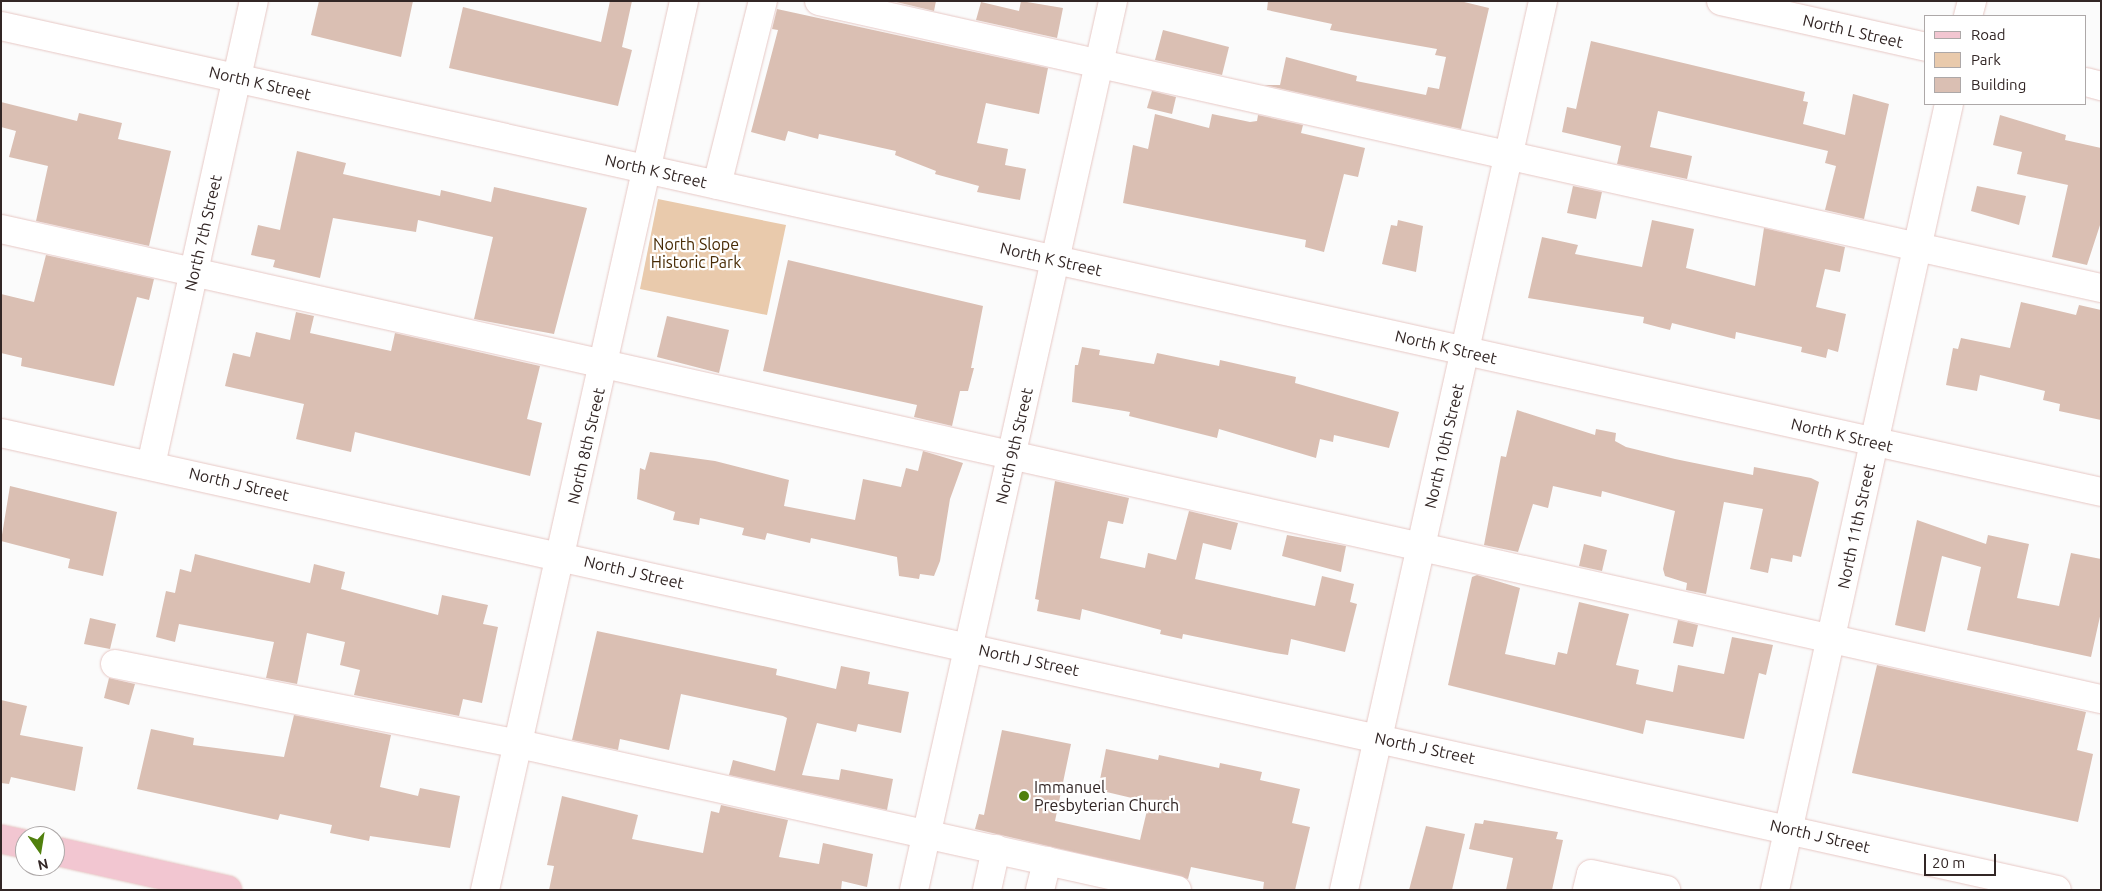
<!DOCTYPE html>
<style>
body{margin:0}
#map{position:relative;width:2102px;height:891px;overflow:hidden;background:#fbfbfb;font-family:Ubuntu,sans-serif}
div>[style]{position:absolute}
.green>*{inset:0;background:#e9caac}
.building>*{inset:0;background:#dabfb3}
.roads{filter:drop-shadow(0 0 1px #e7c8c5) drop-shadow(0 0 1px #e7c8c5)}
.minor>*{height:28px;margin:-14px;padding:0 14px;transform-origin:14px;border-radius:14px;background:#fff}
.major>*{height:28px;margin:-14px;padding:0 14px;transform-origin:14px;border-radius:14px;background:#f2c6d1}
.dots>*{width:14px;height:14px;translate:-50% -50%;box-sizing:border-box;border:2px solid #fff;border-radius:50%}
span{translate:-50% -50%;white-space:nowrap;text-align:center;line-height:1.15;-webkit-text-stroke:4.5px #fff;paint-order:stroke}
.street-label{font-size:16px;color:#322625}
.park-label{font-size:16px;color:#482b05}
.poi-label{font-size:16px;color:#322625}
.left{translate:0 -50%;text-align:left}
.frame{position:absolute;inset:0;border:2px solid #322625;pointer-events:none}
.legend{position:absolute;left:1924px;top:15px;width:162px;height:90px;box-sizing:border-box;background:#fff;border:1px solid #ada8a8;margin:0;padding:6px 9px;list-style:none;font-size:15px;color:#322625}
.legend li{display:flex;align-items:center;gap:10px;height:25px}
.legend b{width:25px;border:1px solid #ada8a8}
.north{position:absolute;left:15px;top:826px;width:50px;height:50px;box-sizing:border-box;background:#fff;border:1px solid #ada8a8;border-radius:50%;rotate:167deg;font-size:14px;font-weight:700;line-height:20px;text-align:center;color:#322625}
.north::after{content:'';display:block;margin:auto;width:18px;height:22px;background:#50800d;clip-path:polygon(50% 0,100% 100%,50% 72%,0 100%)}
.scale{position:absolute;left:1924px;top:854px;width:72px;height:22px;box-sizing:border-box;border:2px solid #322625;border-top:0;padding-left:6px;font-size:15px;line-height:18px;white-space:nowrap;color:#322625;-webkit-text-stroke:4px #fff;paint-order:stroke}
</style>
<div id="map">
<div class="green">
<i style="clip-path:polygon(658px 199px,786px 225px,767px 315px,640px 289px)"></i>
</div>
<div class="building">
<i style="clip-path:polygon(319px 1px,413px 1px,401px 57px,311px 35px)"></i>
<i style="clip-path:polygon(610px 1px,632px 1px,622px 47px,632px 50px,618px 106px,449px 68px,463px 7px,601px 42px)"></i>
<i style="clip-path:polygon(892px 1px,936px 1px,934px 11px)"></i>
<i style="clip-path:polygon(1021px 1px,1063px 8px,1057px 38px,976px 20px,981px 2px,1019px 11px)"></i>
<i style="clip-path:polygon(1268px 1px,1460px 1px,1489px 8px,1461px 129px,1264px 85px,1280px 85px,1286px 57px,1357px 76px,1356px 81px,1426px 95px,1428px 87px,1439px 89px,1446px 57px,1435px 55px,1437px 49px,1330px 30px,1332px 24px,1267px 10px)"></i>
<i style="clip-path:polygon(777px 9px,1048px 68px,1039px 114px,986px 103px,977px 143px,1008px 149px,1005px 165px,1026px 169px,1020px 200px,977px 192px,979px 186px,935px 174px,936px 171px,895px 155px,896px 151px,819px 134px,818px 139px,788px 131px,785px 141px,751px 132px,778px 30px,772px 29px)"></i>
<i style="clip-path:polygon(1163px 30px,1229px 47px,1222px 75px,1155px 60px)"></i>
<i style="clip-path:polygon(1591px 41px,1805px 92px,1803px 101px,1808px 102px,1803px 124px,1845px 135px,1853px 94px,1889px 104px,1864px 219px,1825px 210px,1836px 166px,1825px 163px,1828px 151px,1658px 111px,1650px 147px,1692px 156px,1687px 179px,1617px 164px,1621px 146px,1562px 132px,1567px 107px,1576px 109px)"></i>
<i style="clip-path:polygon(1152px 91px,1176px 97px,1172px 114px,1147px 108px)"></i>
<i style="clip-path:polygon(1px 102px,77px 121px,79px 113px,122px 123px,118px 139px,171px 151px,149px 246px,36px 221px,48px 166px,9px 157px,16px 131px,1px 127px)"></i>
<i style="clip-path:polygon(1155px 114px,1209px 128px,1212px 114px,1250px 122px,1257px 121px,1258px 115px,1303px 125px,1301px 133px,1365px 148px,1358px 177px,1344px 174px,1324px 252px,1305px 247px,1306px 240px,1123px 203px,1133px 145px,1148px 149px)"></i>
<i style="clip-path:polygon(2000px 115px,2066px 135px,2065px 140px,2101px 148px,2101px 222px,2087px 265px,2052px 257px,2068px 185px,2017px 174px,2022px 152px,1993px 145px)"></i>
<i style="clip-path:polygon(297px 151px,346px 163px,343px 174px,440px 196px,441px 190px,491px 202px,494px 187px,587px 208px,554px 334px,474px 319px,493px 237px,418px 220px,416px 232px,333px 218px,320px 278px,273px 267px,275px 260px,251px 255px,258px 225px,280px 230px)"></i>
<i style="clip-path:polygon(1573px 186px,1602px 192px,1596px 219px,1567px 213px)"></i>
<i style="clip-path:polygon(1977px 186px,2026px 196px,2019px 225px,1971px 211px)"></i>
<i style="clip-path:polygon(1398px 220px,1423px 226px,1416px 272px,1382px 264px,1391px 225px,1397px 226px)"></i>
<i style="clip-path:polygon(1652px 220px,1694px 229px,1686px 268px,1755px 286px,1764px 228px,1845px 247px,1840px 272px,1825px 269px,1816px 307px,1846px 314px,1838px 352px,1828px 349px,1826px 358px,1801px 352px,1802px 347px,1736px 332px,1735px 339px,1672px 323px,1670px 330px,1643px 323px,1644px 317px,1528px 298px,1542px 237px,1578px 245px,1575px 254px,1642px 267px)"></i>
<i style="clip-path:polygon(46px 255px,154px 279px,149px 300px,137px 297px,114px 386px,21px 366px,22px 358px,1px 353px,1px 294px,34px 302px)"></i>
<i style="clip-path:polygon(788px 260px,983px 306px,971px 368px,974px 368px,968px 391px,960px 391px,952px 426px,914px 417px,917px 405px,763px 371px)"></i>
<i style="clip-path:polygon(2021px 302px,2076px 315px,2079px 305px,2101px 310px,2101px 420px,2059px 411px,2060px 404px,2043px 400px,2045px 391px,1980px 375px,1977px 391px,1946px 385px,1953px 348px,1958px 349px,1961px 338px,2010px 348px)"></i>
<i style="clip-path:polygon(296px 312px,314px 316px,310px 333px,391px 351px,395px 333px,540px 366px,527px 419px,542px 423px,530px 476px,355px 432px,351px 452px,296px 439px,304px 404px,225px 386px,233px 353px,250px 357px,256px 332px,290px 340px)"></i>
<i style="clip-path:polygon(667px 316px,729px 330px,719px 373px,657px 357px)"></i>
<i style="clip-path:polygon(1082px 347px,1100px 350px,1099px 355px,1154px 364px,1157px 353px,1219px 366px,1220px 360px,1296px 377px,1295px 383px,1399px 412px,1389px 448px,1334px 435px,1333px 442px,1320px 439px,1316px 458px,1219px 429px,1217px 438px,1129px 416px,1130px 412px,1072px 402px,1075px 365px,1078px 365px)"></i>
<i style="clip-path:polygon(1517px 410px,1595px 435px,1596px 429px,1616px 433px,1615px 441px,1626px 447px,1675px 459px,1753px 475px,1754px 467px,1811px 478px,1819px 482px,1801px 557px,1793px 555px,1792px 562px,1771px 558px,1768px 573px,1750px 569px,1763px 509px,1724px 502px,1706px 594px,1686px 590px,1687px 583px,1665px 576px,1663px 569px,1675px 511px,1602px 491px,1601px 497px,1553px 486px,1548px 508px,1533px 504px,1518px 552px,1484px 545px,1501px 456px,1506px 457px)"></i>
<i style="clip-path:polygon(923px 451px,963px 463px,950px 499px,940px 561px,934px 576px,920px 574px,919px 579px,899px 576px,897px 557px,811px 538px,810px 543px,767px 533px,765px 540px,742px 535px,744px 528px,700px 518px,699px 525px,673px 520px,675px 512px,637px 499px,640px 468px,645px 470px,650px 452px,715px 461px,789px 480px,784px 506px,855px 520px,863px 479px,901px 487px,906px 468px,918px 471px)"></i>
<i style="clip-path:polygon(1055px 481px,1129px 498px,1123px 524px,1108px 521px,1100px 558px,1145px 568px,1148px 553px,1176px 560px,1189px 511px,1238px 523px,1231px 550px,1203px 543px,1195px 579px,1315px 606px,1322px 576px,1354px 584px,1350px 602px,1357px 604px,1345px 652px,1291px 639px,1288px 655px,1275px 653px,1183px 634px,1182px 639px,1160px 634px,1161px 630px,1082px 609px,1080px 620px,1037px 611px,1039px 600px,1035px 599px)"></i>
<i style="clip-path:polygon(10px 486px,117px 512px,103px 576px,68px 568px,70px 559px,1px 541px)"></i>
<i style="clip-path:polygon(1917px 520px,1986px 544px,1988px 535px,2029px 544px,2017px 598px,2059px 606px,2071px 553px,2101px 559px,2101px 612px,2091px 657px,1967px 630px,1981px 567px,1942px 556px,1925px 632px,1895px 625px)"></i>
<i style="clip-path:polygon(1287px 535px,1346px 546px,1341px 572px,1282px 556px)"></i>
<i style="clip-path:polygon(1584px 544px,1607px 550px,1602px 571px,1579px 566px)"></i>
<i style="clip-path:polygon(195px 554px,310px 583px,314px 564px,345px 572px,341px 589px,438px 615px,442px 595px,488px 605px,483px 624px,498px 627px,482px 703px,463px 699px,459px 716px,354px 695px,360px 670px,340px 665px,345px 642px,307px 633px,297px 684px,266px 678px,274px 642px,179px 624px,175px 642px,156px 637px,166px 591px,175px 593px,180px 569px,191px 572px)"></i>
<i style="clip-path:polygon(1477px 575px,1520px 588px,1505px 654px,1555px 665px,1558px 652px,1567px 654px,1579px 602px,1629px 614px,1616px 665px,1639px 670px,1636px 684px,1673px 692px,1678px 665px,1724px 674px,1732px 637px,1773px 645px,1766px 675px,1759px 673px,1744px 739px,1646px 720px,1643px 734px,1448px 685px,1472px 577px)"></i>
<i style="clip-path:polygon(90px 618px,116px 624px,110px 649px,84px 644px)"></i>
<i style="clip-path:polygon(1678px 620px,1698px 625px,1693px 647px,1673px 643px)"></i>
<i style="clip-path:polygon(597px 631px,777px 669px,776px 675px,836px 689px,841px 666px,870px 672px,868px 684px,909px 692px,901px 733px,858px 724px,856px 732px,817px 723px,802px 775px,839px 780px,841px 769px,893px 779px,887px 810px,729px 775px,733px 760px,775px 771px,787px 718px,783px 716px,681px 694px,669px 750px,620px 739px,618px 750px,572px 740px)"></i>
<i style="clip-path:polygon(1877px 665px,2086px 712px,2077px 750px,2093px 754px,2078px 822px,1852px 773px)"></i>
<i style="clip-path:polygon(109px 678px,135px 684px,129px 705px,104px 698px)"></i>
<i style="clip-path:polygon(1px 700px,27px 706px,20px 735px,83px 747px,75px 791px,11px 777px,9px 784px,1px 783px)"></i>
<i style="clip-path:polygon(294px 715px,391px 735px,380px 787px,418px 796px,420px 788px,460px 796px,450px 848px,370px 836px,369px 841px,330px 833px,332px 825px,280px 814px,278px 820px,137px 789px,151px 729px,194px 738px,193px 745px,284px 757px)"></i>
<i style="clip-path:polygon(1002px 730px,1071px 744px,1055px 821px,1140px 840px,1149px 802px,1098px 790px,1106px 749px,1158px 760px,1159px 755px,1219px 768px,1220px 763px,1262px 772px,1260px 780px,1300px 789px,1292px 823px,1310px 827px,1295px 890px,1263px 890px,1264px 882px,1191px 867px,1188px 879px,975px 829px,979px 814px,984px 815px)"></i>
<i style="clip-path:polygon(562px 796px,638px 815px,632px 839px,703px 853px,711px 811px,719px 813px,721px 805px,788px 820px,779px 857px,819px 864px,823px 843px,873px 854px,867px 887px,842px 881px,841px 890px,549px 890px,554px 866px,547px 865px)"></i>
<i style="clip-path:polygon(1484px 820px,1558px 832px,1556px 839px,1563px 840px,1552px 890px,1506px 890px,1513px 858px,1469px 849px,1475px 823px,1483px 824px)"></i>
<i style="clip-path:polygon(1426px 826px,1465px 834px,1452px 890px,1409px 890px)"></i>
</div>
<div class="roads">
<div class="minor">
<i style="left:819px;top:1px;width:1314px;rotate:12.62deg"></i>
<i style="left:1721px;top:1px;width:210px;rotate:12.6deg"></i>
<i style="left:1968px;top:16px;width:16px;rotate:-75deg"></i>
<i style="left:1px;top:26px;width:2151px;rotate:12.51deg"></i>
<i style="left:2086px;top:82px;width:16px;rotate:15deg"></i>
<i style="left:717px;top:185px;width:190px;rotate:-76deg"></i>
<i style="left:1px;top:229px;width:2152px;rotate:12.62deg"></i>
<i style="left:1px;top:433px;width:2106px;rotate:12.53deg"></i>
<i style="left:151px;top:465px;width:475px;rotate:-77.5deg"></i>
<i style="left:115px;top:664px;width:412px;rotate:11.2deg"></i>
<i style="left:519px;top:744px;width:674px;rotate:12.51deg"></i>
<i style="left:485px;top:890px;width:911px;rotate:-77.38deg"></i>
<i style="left:914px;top:890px;width:911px;rotate:-77.38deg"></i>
<i style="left:987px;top:890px;width:42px;rotate:-77.6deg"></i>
<i style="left:1040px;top:890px;width:30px;rotate:-76deg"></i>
<i style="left:1344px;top:890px;width:911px;rotate:-77.38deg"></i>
<i style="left:1587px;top:890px;width:16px;rotate:-76deg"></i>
<i style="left:1591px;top:874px;width:77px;rotate:12deg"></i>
<i style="left:1775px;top:890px;width:805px;rotate:-77.52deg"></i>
</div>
<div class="major">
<i style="left:1px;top:839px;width:25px;rotate:12deg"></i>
<i style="left:55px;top:851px;width:177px;rotate:12.7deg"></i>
</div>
</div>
<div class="dots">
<i style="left:1024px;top:796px;background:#50800d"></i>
</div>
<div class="street-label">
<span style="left:1853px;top:31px;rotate:13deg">North L Street</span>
<span style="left:260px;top:83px;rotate:13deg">North K Street</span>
<span style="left:656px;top:171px;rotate:13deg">North K Street</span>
<span style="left:203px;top:233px;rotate:-77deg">North 7th Street</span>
<span style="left:1051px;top:259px;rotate:13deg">North K Street</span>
<span style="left:1446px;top:347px;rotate:13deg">North K Street</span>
<span style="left:1842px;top:435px;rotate:13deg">North K Street</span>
<span style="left:586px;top:446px;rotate:-77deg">North 8th Street</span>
<span style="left:1014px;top:446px;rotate:-77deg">North 9th Street</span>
<span style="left:1444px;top:446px;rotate:-77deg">North 10th Street</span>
<span style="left:239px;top:484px;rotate:13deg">North J Street</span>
<span style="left:1856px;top:526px;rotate:-78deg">North 11th Street</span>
<span style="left:634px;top:572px;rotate:13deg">North J Street</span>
<span style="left:1029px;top:660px;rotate:12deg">North J Street</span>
<span style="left:1425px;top:748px;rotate:12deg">North J Street</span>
<span style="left:1820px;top:836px;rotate:13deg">North J Street</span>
</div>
<div class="park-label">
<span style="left:696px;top:253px">North Slope<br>Historic Park</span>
</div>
<div class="poi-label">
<span class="left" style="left:1034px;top:796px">Immanuel<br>Presbyterian Church</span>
</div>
<div class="frame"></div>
<ul class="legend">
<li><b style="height:6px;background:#f2c6d1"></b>Road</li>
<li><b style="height:14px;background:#e9caac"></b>Park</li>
<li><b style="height:14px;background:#dabfb3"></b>Building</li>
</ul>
<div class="north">N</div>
<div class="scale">20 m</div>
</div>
